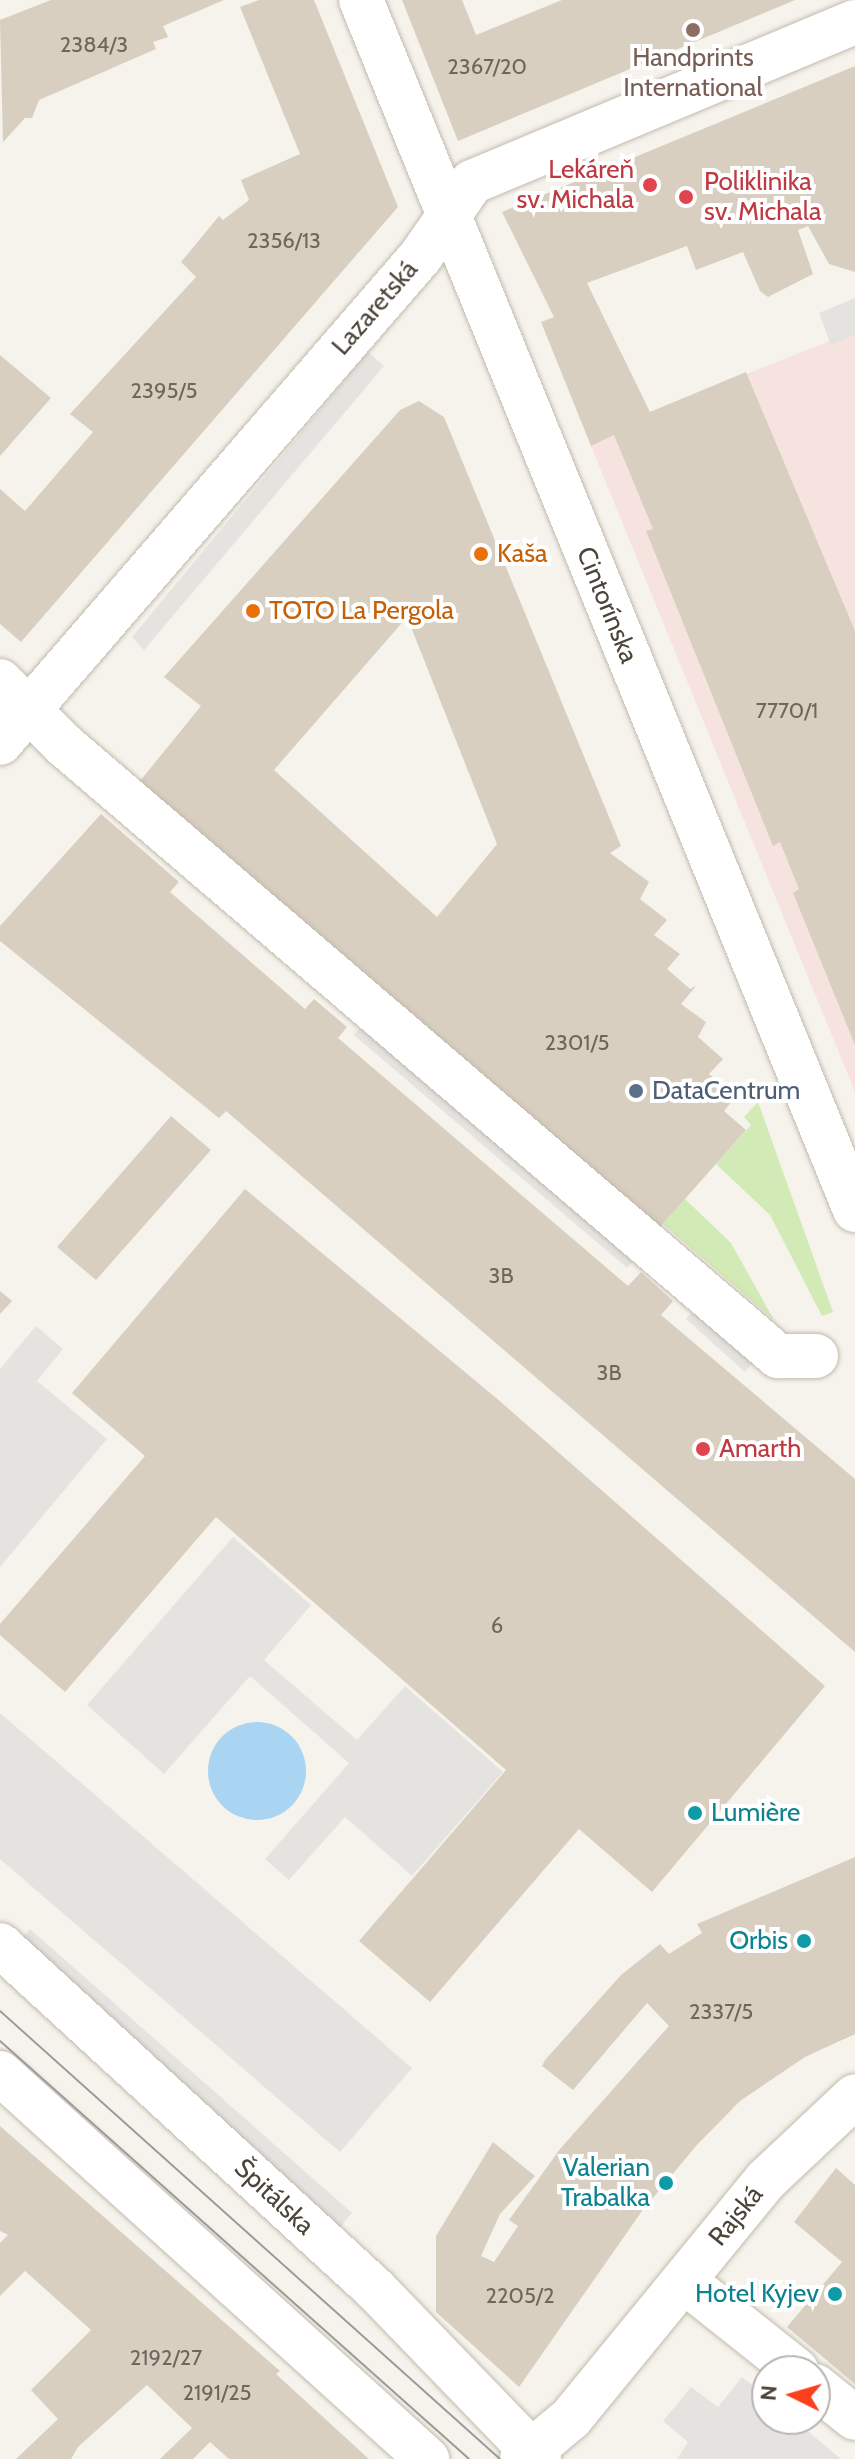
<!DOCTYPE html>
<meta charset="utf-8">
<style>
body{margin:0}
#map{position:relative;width:855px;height:2459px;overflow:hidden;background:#f6f3ec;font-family:Cabin,sans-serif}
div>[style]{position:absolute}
.medical>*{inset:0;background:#f6e3e0}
.green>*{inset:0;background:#d2eab5}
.parking>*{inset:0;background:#e5e3e0}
.water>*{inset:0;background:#a9d4f2}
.round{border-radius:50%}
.building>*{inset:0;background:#d8cfc1}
.roads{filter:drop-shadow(0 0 2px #c2bbae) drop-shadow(0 0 2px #c2bbae)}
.street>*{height:44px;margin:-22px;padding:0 22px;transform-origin:22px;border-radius:22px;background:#fff}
.tram>*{height:2px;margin:-1px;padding:0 1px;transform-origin:1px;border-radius:1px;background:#9a9a9a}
.dots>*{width:22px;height:22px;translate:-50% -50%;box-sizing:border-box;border:4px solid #fff;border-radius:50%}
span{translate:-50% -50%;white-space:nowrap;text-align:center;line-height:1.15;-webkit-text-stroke:8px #fff;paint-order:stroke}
.number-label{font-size:22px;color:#6e675b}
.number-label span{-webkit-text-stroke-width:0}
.education-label{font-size:26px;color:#785e54}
.health-label{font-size:26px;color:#be3a42}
.right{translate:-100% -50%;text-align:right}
.left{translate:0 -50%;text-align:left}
.street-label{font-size:26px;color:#4b4439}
.food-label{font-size:26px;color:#c56008}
.service-label{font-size:26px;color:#4e5e75}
.culture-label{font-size:26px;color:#0d838f}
.north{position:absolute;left:751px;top:2355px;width:80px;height:80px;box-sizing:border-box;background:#fff;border:2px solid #b7b4b0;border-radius:50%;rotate:275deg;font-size:22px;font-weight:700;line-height:32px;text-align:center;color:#4b4439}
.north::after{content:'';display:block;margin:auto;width:28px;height:36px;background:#fc3f1d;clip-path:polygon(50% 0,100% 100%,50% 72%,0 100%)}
</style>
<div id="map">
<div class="medical">
<i style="clip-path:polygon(855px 331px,855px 1092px,591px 446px,651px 417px,650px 412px)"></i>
</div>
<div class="green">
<i style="clip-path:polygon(758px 1102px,833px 1312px,822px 1316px,770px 1215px,716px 1164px,751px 1125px,744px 1117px)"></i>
<i style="clip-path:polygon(685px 1199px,731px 1243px,774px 1320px,663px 1224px)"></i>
</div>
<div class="parking">
<i style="clip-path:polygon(855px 298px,855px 335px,831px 345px,819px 313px)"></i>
<i style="clip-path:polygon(368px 352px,384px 366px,144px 650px,132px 637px)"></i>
<i style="clip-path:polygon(364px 1023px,637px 1257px,627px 1268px,354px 1035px)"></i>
<i style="clip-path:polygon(696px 1307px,756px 1360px,745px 1372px,686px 1319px)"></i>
<i style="clip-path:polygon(36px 1326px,63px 1349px,37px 1381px,107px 1439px,0 1567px,0 1369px)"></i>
<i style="clip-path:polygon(233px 1537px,311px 1605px,264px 1660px,357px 1740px,405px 1686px,503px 1772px,412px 1876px,345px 1817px,289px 1880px,265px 1859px,349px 1763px,250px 1676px,164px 1774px,87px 1705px)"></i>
<i style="clip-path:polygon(0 1713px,412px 2068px,340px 2152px,0 1859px)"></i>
<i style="clip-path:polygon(30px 1929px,352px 2213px,340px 2227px,17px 1943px)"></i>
<i style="clip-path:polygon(742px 2377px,767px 2397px,767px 2419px,793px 2419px,841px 2459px,677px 2459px,688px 2442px,663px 2421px,691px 2387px,718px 2407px)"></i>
</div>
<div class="water">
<i class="round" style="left:208px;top:1722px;width:98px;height:98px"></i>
</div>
<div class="building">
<i style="clip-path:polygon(51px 0,224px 0,163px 26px,168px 37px,153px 42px,156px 49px,39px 100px,32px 118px,25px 118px,3px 142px,0 20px)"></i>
<i style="clip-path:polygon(259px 0,314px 0,398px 207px,21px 642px,0 624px,0 489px,25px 511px,93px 432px,70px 414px,196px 277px,181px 262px,219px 216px,223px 220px,249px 200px,241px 180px,300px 154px,240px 7px)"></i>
<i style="clip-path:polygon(402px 0,462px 0,476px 35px,562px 0,795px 0,458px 141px)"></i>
<i style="clip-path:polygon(855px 66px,855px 272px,829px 264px,808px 226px,798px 230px,813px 274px,768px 297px,760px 291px,743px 252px,696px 270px,687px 246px,587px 283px,650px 412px,746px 372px,855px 631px,855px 1045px,793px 893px,799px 889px,780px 842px,773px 846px,646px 531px,653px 529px,614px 435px,591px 446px,541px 322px,554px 317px,502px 212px)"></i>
<i style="clip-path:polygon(0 355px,51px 398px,0 456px)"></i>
<i style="clip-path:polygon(evenodd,419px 401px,444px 417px,621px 846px,610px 853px,649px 882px,640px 899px,667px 920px,654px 935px,680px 954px,667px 969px,690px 989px,696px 986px,681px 1004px,706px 1022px,698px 1037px,723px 1059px,709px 1074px,737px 1095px,724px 1111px,746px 1130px,654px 1234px,140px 781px,201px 706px,164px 677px,400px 410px,419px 401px,407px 617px,497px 844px,437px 917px,274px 770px,407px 617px)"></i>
<i style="clip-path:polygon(101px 814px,179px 882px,170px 892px,305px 1009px,314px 999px,347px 1027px,338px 1038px,628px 1286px,641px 1272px,673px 1301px,661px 1315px,855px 1479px,855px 1652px,226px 1111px,219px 1118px,0 941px,0 926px)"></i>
<i style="clip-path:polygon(171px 1116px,211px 1150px,96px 1280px,57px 1247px)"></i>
<i style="clip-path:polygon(245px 1189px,501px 1402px,825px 1686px,652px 1892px,579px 1829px,430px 2002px,359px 1941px,506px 1770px,216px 1517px,65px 1692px,0 1635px,0 1624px,145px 1456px,72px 1393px)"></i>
<i style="clip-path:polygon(0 1291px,12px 1301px,0 1314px)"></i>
<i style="clip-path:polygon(855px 1857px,855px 2034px,805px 2057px,740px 2101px,696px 2146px,642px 2211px,519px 2387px,436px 2312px,436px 2236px,493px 2142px,535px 2176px,500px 2214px,481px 2256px,494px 2262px,518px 2226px,509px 2220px,560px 2149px,669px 2026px,647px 2003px,573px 2090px,542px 2066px,545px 2060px,621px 1975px,660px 1944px,669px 1954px,702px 1933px,697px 1924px)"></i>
<i style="clip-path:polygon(0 2126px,280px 2371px,276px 2374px,369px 2459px,229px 2459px,210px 2442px,193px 2459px,160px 2459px,192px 2428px,147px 2385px,78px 2447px,71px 2459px,16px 2459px,58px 2419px,31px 2390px,91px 2330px,25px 2271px,0 2296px,0 2243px,8px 2235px,0 2231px)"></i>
<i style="clip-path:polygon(836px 2168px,855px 2185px,855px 2384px,787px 2327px,842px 2262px,794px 2222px)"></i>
</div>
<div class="roads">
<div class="street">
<i style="left:361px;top:0;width:1307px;rotate:67.79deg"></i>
<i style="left:0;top:681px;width:91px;rotate:45deg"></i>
<i style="left:64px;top:745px;width:940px;rotate:40.56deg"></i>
<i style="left:778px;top:1356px;width:38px"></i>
<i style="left:0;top:743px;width:644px;rotate:-49.16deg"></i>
<i style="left:421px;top:256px;width:90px;rotate:-55.4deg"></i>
<i style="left:472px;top:182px;width:415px;rotate:-22.7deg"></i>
<i style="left:0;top:1945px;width:509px;rotate:42.53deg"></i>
<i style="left:375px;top:2289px;width:236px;rotate:46deg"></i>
<i style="left:0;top:2073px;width:576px;rotate:42.11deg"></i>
<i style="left:684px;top:2281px;width:144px;rotate:38.5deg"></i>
<i style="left:815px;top:2386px;width:51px;rotate:38.7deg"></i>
<i style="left:522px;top:2459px;width:64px;rotate:-39.9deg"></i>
<i style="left:571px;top:2418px;width:308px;rotate:-50.7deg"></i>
<i style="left:766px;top:2180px;width:122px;rotate:-43.3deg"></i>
</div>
</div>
<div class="tram">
<i style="left:0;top:2011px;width:671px;rotate:41.86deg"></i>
<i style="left:0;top:2041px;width:628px;rotate:41.71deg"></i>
</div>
<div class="dots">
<i style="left:693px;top:30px;background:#8d6e63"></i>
<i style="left:650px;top:185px;background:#e0444e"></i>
<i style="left:686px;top:197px;background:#e0444e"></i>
<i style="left:481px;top:554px;background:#e8710a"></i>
<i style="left:253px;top:611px;background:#e8710a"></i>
<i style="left:636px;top:1091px;background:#5c6f8a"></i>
<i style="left:703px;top:1449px;background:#e0444e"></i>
<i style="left:695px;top:1813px;background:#0f9aa8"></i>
<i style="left:804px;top:1941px;background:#0f9aa8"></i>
<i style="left:666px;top:2183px;background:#0f9aa8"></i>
<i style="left:835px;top:2294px;background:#0f9aa8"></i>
</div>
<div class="number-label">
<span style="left:94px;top:45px">2384/3</span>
<span style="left:487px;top:67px">2367/20</span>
<span style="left:284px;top:241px">2356/13</span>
<span style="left:164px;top:391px">2395/5</span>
<span style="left:787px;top:711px">7770/1</span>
<span style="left:577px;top:1043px">2301/5</span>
<span style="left:501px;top:1276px">3B</span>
<span style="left:609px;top:1373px">3B</span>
<span style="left:497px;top:1626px">6</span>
<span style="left:721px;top:2012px">2337/5</span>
<span style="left:520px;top:2296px">2205/2</span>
<span style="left:166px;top:2358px">2192/27</span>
<span style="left:217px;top:2393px">2191/25</span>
</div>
<div class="education-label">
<span style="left:693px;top:73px">Handprints<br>International</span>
</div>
<div class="health-label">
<span class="right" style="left:634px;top:185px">Lekáreň<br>sv. Michala</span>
<span class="left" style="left:704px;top:197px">Poliklinika<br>sv. Michala</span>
<span class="left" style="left:719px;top:1449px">Amarth</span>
</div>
<div class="street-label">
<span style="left:375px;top:308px;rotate:-49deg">Lazaretská</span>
<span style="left:607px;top:605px;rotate:68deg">Cintorínska</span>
<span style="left:274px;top:2197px;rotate:43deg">Špitálska</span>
<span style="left:736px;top:2216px;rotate:-51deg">Rajská</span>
</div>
<div class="food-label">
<span class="left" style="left:497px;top:554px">Kaša</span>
<span class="left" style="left:269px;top:611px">TOTO La Pergola</span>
</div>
<div class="service-label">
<span class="left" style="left:652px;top:1091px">DataCentrum</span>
</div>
<div class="culture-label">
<span class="left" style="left:711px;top:1813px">Lumière</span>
<span class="right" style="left:788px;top:1941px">Orbis</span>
<span class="right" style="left:650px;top:2183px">Valerian<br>Trabalka</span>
<span class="right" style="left:819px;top:2294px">Hotel Kyjev</span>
</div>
<div class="north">N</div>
</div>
